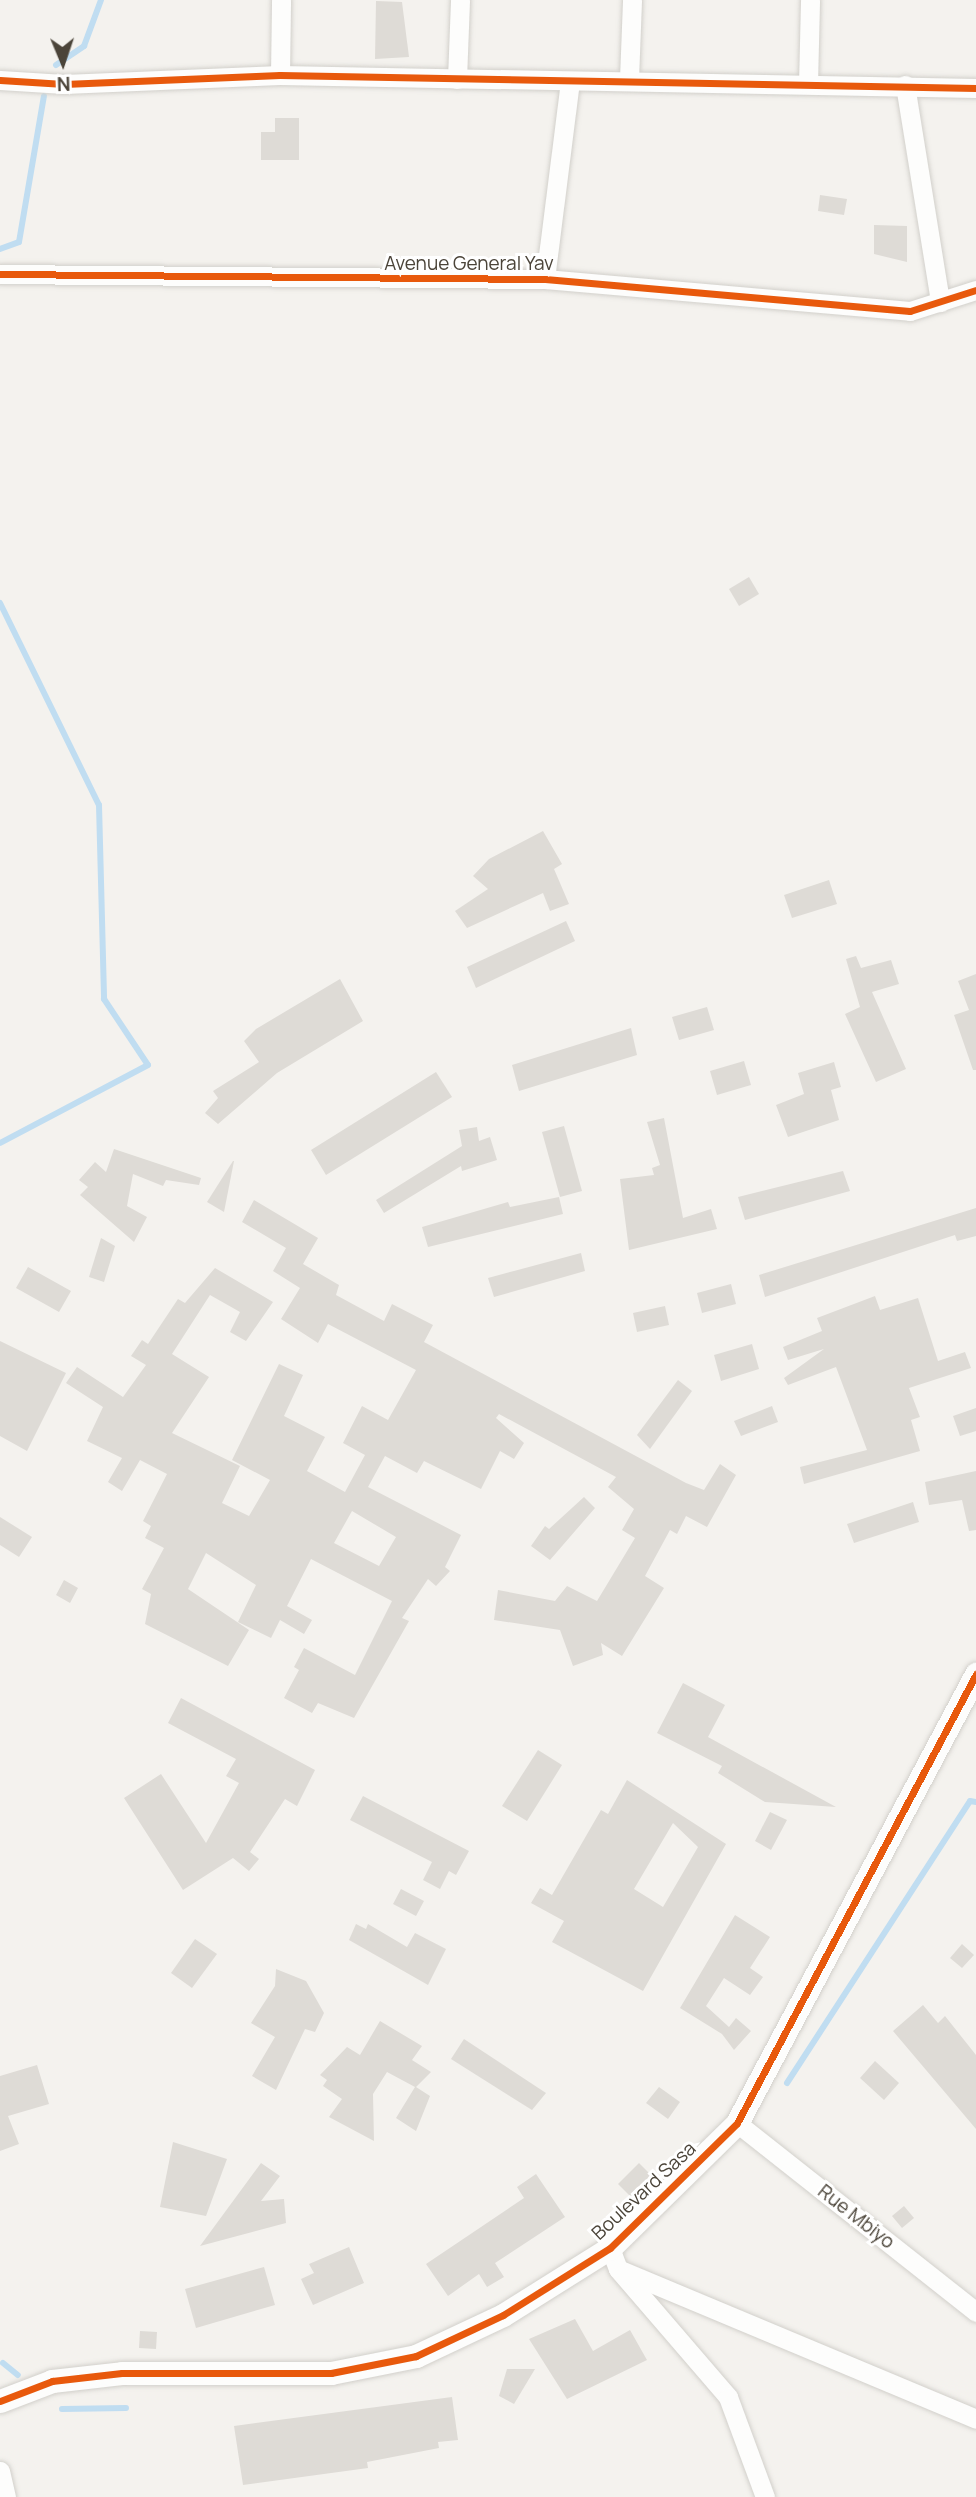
<!DOCTYPE html>
<style>
body{margin:0}
#map{position:relative;width:976px;height:2497px;overflow:hidden;background:#f4f2ee;font-family:Manrope,sans-serif}
div>[style]{position:absolute}
.stream>*{height:6px;margin:-3px;padding:0 3px;transform-origin:3px;border-radius:3px;background:#c0ddf1}
.building>*{inset:0;background:#dedbd6}
.roads{filter:drop-shadow(0 0 2px #d2d0cb) drop-shadow(0 0 2px #d2d0cb)}
.minor>*{height:19px;margin:-9.5px;padding:0 9.5px;transform-origin:9.5px;border-radius:9.5px;background:#fdfdfc}
.tertiary>*{height:23px;margin:-11.5px;padding:0 11.5px;transform-origin:11.5px;border-radius:11.5px;background:#fdfdfc}
.cycleway>*{height:7px;margin:-3.5px;padding:0 3.5px;transform-origin:3.5px;border-radius:3.5px;background:#e8590c}
span{translate:-50% -50%;white-space:nowrap;text-align:center;line-height:1.15;-webkit-text-stroke:6px #fff;paint-order:stroke}
.street-label{font-size:19px;color:#4b4439}
.north{position:absolute;left:28px;top:28px;width:70px;height:70px;-webkit-text-stroke:5px #fff;paint-order:stroke;rotate:178deg;font-size:19px;font-weight:700;line-height:28px;text-align:center;color:#4b4439}
.north::after{content:'';display:block;margin:auto;width:24px;height:32px;background:#4b4439;clip-path:polygon(50% 0,100% 100%,50% 72%,0 100%)}
</style>
<div id="map">
<div class="stream">
<i style="left:56px;top:65px;width:34px;rotate:-34deg"></i>
<i style="left:84px;top:46px;width:49px;rotate:-69.7deg"></i>
<i style="left:0;top:249px;width:20px;rotate:-20deg"></i>
<i style="left:19px;top:242px;width:148px;rotate:-80.3deg"></i>
<i style="left:0;top:603px;width:225px;rotate:63.9deg"></i>
<i style="left:99px;top:805px;width:194px;rotate:88.5deg"></i>
<i style="left:104px;top:999px;width:79px;rotate:56.3deg"></i>
<i style="left:148px;top:1065px;width:167px;rotate:152.2deg"></i>
<i style="left:787px;top:2083px;width:336px;rotate:-57deg"></i>
<i style="left:970px;top:1801px;width:6px;rotate:9deg"></i>
<i style="left:3px;top:2363px;width:19px;rotate:39deg"></i>
<i style="left:62px;top:2409px;width:64px;rotate:-0.9deg"></i>
</div>
<div class="building">
<i style="clip-path:polygon(376px 1px,402px 2px,409px 57px,375px 59px)"></i>
<i style="clip-path:polygon(275px 118px,299px 118px,299px 160px,261px 160px,261px 132px,275px 132px)"></i>
<i style="clip-path:polygon(820px 195px,847px 199px,844px 215px,818px 211px)"></i>
<i style="clip-path:polygon(874px 225px,907px 226px,907px 262px,874px 254px)"></i>
<i style="clip-path:polygon(749px 577px,759px 594px,739px 606px,729px 589px)"></i>
<i style="clip-path:polygon(543px 831px,562px 864px,554px 869px,569px 904px,550px 911px,543px 893px,467px 928px,455px 911px,488px 889px,473px 876px,489px 859px)"></i>
<i style="clip-path:polygon(829px 880px,837px 904px,792px 918px,784px 895px)"></i>
<i style="clip-path:polygon(566px 921px,575px 941px,476px 988px,467px 967px)"></i>
<i style="clip-path:polygon(856px 956px,861px 968px,891px 960px,899px 984px,872px 992px,906px 1069px,876px 1082px,845px 1014px,860px 1007px,846px 959px)"></i>
<i style="clip-path:polygon(976px 974px,976px 1070px,973px 1070px,954px 1015px,969px 1010px,958px 981px)"></i>
<i style="clip-path:polygon(340px 979px,363px 1021px,277px 1073px,218px 1124px,205px 1113px,218px 1098px,213px 1091px,259px 1062px,244px 1041px,256px 1029px)"></i>
<i style="clip-path:polygon(707px 1007px,714px 1030px,679px 1040px,672px 1017px)"></i>
<i style="clip-path:polygon(631px 1028px,637px 1055px,519px 1091px,512px 1065px)"></i>
<i style="clip-path:polygon(744px 1061px,751px 1085px,717px 1095px,710px 1071px)"></i>
<i style="clip-path:polygon(834px 1062px,841px 1087px,831px 1090px,839px 1120px,788px 1137px,776px 1105px,804px 1094px,798px 1073px)"></i>
<i style="clip-path:polygon(436px 1072px,452px 1097px,326px 1175px,311px 1150px)"></i>
<i style="clip-path:polygon(664px 1118px,683px 1218px,711px 1209px,717px 1229px,629px 1250px,620px 1179px,654px 1175px,652px 1168px,660px 1165px,647px 1122px)"></i>
<i style="clip-path:polygon(564px 1126px,582px 1191px,560px 1197px,542px 1132px)"></i>
<i style="clip-path:polygon(477px 1127px,479px 1141px,490px 1137px,497px 1160px,462px 1171px,461px 1166px,384px 1213px,376px 1200px,462px 1146px,459px 1130px)"></i>
<i style="clip-path:polygon(114px 1149px,201px 1178px,199px 1185px,166px 1180px,163px 1186px,133px 1174px,127px 1206px,147px 1217px,134px 1242px,80px 1195px,88px 1187px,79px 1180px,95px 1162px,106px 1172px)"></i>
<i style="clip-path:polygon(233px 1161px,234px 1161px,224px 1212px,207px 1202px)"></i>
<i style="clip-path:polygon(843px 1171px,850px 1191px,745px 1220px,738px 1197px)"></i>
<i style="clip-path:polygon(559px 1197px,563px 1214px,428px 1247px,422px 1227px,508px 1202px,510px 1207px)"></i>
<i style="clip-path:polygon(evenodd,254px 1200px,318px 1238px,303px 1264px,339px 1285px,336px 1295px,384px 1321px,392px 1304px,433px 1325px,424px 1342px,686px 1483px,704px 1490px,720px 1464px,736px 1475px,707px 1527px,686px 1516px,677px 1534px,670px 1530px,645px 1576px,664px 1588px,622px 1656px,601px 1643px,603px 1655px,573px 1666px,560px 1630px,494px 1620px,498px 1590px,555px 1601px,567px 1586px,597px 1601px,635px 1538px,622px 1530px,634px 1509px,608px 1487px,616px 1477px,499px 1414px,496px 1418px,524px 1443px,514px 1459px,500px 1451px,481px 1489px,424px 1461px,417px 1473px,385px 1456px,368px 1487px,461px 1535px,445px 1567px,450px 1571px,436px 1586px,428px 1579px,402px 1618px,409px 1621px,354px 1718px,318px 1703px,312px 1713px,284px 1698px,299px 1670px,294px 1667px,304px 1648px,355px 1675px,392px 1601px,311px 1559px,287px 1606px,312px 1620px,304px 1634px,280px 1620px,271px 1638px,238px 1622px,256px 1585px,206px 1553px,188px 1589px,249px 1630px,228px 1666px,145px 1624px,151px 1594px,142px 1589px,164px 1548px,145px 1538px,151px 1526px,143px 1521px,167px 1474px,140px 1460px,122px 1491px,108px 1482px,122px 1458px,87px 1441px,103px 1407px,66px 1383px,77px 1367px,123px 1397px,146px 1365px,131px 1356px,142px 1340px,148px 1344px,178px 1299px,185px 1303px,215px 1268px,273px 1302px,246px 1341px,230px 1332px,240px 1312px,210px 1295px,172px 1354px,209px 1377px,172px 1433px,240px 1466px,222px 1503px,249px 1516px,270px 1480px,232px 1460px,279px 1364px,303px 1375px,284px 1416px,325px 1437px,307px 1471px,345px 1492px,365px 1455px,343px 1443px,362px 1406px,388px 1420px,416px 1370px,328px 1324px,318px 1343px,281px 1319px,300px 1288px,273px 1271px,286px 1248px,242px 1222px,254px 1200px,352px 1511px,396px 1537px,379px 1566px,334px 1543px,352px 1511px)"></i>
<i style="clip-path:polygon(976px 1208px,976px 1236px,957px 1241px,955px 1235px,765px 1297px,759px 1275px)"></i>
<i style="clip-path:polygon(101px 1238px,115px 1246px,104px 1282px,89px 1277px)"></i>
<i style="clip-path:polygon(581px 1253px,585px 1271px,494px 1297px,488px 1278px)"></i>
<i style="clip-path:polygon(28px 1267px,71px 1291px,59px 1312px,16px 1288px)"></i>
<i style="clip-path:polygon(731px 1284px,736px 1304px,702px 1313px,697px 1293px)"></i>
<i style="clip-path:polygon(875px 1296px,880px 1310px,918px 1298px,938px 1361px,965px 1352px,971px 1368px,909px 1388px,920px 1417px,911px 1420px,920px 1451px,804px 1484px,800px 1467px,867px 1450px,836px 1367px,788px 1385px,784px 1378px,824px 1349px,788px 1360px,783px 1347px,822px 1331px,817px 1318px)"></i>
<i style="clip-path:polygon(665px 1306px,669px 1325px,637px 1332px,633px 1313px)"></i>
<i style="clip-path:polygon(0 1341px,66px 1373px,27px 1451px,0 1436px)"></i>
<i style="clip-path:polygon(752px 1344px,759px 1369px,721px 1381px,714px 1355px)"></i>
<i style="clip-path:polygon(678px 1380px,692px 1391px,650px 1449px,637px 1435px)"></i>
<i style="clip-path:polygon(772px 1406px,778px 1422px,741px 1436px,734px 1421px)"></i>
<i style="clip-path:polygon(976px 1408px,976px 1431px,960px 1436px,953px 1416px)"></i>
<i style="clip-path:polygon(976px 1471px,976px 1530px,969px 1531px,962px 1500px,929px 1505px,925px 1482px)"></i>
<i style="clip-path:polygon(584px 1497px,595px 1508px,550px 1560px,531px 1546px,545px 1526px,549px 1529px)"></i>
<i style="clip-path:polygon(913px 1502px,919px 1522px,854px 1543px,847px 1524px)"></i>
<i style="clip-path:polygon(0 1517px,32px 1537px,19px 1557px,0 1545px)"></i>
<i style="clip-path:polygon(64px 1580px,78px 1588px,70px 1603px,56px 1595px)"></i>
<i style="clip-path:polygon(683px 1683px,725px 1705px,708px 1737px,836px 1807px,765px 1802px,718px 1773px,722px 1766px,657px 1733px)"></i>
<i style="clip-path:polygon(181px 1698px,315px 1770px,297px 1806px,285px 1799px,250px 1852px,259px 1859px,249px 1871px,233px 1858px,183px 1890px,124px 1798px,161px 1774px,206px 1843px,239px 1783px,226px 1776px,236px 1759px,168px 1723px)"></i>
<i style="clip-path:polygon(538px 1750px,562px 1765px,527px 1821px,502px 1806px)"></i>
<i style="clip-path:polygon(evenodd,627px 1780px,726px 1844px,643px 1991px,552px 1942px,564px 1921px,531px 1903px,540px 1888px,552px 1895px,601px 1810px,608px 1814px,627px 1780px,673px 1823px,698px 1847px,663px 1907px,634px 1889px,673px 1823px)"></i>
<i style="clip-path:polygon(363px 1796px,469px 1851px,456px 1875px,449px 1871px,440px 1889px,423px 1880px,432px 1862px,350px 1820px)"></i>
<i style="clip-path:polygon(770px 1812px,787px 1820px,771px 1850px,755px 1841px)"></i>
<i style="clip-path:polygon(401px 1889px,424px 1901px,416px 1916px,393px 1904px)"></i>
<i style="clip-path:polygon(735px 1915px,770px 1937px,750px 1968px,763px 1977px,750px 1995px,724px 1978px,706px 2006px,729px 2027px,736px 2018px,751px 2031px,734px 2050px,722px 2034px,680px 2008px)"></i>
<i style="clip-path:polygon(356px 1924px,366px 1929px,368px 1924px,407px 1947px,415px 1933px,446px 1949px,428px 1985px,349px 1940px)"></i>
<i style="clip-path:polygon(195px 1939px,217px 1954px,192px 1988px,171px 1973px)"></i>
<i style="clip-path:polygon(962px 1944px,974px 1955px,962px 1968px,950px 1958px)"></i>
<i style="clip-path:polygon(276px 1969px,306px 1981px,324px 2013px,315px 2032px,305px 2029px,276px 2090px,252px 2076px,275px 2037px,251px 2023px,275px 1986px)"></i>
<i style="clip-path:polygon(923px 2005px,938px 2023px,945px 2016px,976px 2055px,976px 2129px,893px 2031px)"></i>
<i style="clip-path:polygon(380px 2021px,422px 2046px,412px 2060px,431px 2072px,416px 2087px,430px 2096px,416px 2131px,396px 2118px,415px 2087px,387px 2072px,373px 2094px,374px 2141px,329px 2117px,342px 2099px,323px 2086px,327px 2080px,320px 2075px,347px 2047px,360px 2055px)"></i>
<i style="clip-path:polygon(464px 2039px,546px 2093px,532px 2110px,451px 2059px)"></i>
<i style="clip-path:polygon(875px 2061px,899px 2083px,884px 2100px,860px 2078px)"></i>
<i style="clip-path:polygon(37px 2065px,49px 2104px,8px 2116px,19px 2144px,0 2151px,0 2076px)"></i>
<i style="clip-path:polygon(659px 2087px,680px 2102px,668px 2119px,646px 2103px)"></i>
<i style="clip-path:polygon(173px 2142px,227px 2159px,206px 2216px,160px 2207px)"></i>
<i style="clip-path:polygon(261px 2163px,280px 2176px,261px 2201px,284px 2199px,286px 2223px,200px 2246px)"></i>
<i style="clip-path:polygon(639px 2163px,652px 2176px,631px 2197px,618px 2184px)"></i>
<i style="clip-path:polygon(536px 2174px,565px 2217px,495px 2263px,504px 2277px,487px 2287px,479px 2274px,448px 2296px,426px 2264px,524px 2198px,517px 2187px)"></i>
<i style="clip-path:polygon(904px 2206px,914px 2218px,902px 2228px,892px 2216px)"></i>
<i style="clip-path:polygon(349px 2247px,364px 2283px,313px 2305px,301px 2279px,314px 2273px,309px 2264px)"></i>
<i style="clip-path:polygon(264px 2267px,275px 2305px,196px 2328px,185px 2289px)"></i>
<i style="clip-path:polygon(575px 2319px,593px 2351px,630px 2330px,647px 2360px,567px 2399px,529px 2339px)"></i>
<i style="clip-path:polygon(140px 2331px,157px 2332px,156px 2349px,139px 2348px)"></i>
<i style="clip-path:polygon(507px 2369px,535px 2369px,514px 2404px,499px 2396px)"></i>
<i style="clip-path:polygon(452px 2397px,458px 2440px,438px 2442px,439px 2448px,367px 2462px,368px 2468px,243px 2485px,234px 2426px)"></i>
</div>
<div class="roads">
<div class="minor">
<i style="left:280px;top:75px;width:75px;rotate:-89.2deg"></i>
<i style="left:457px;top:79px;width:79px;rotate:-87.8deg"></i>
<i style="left:629px;top:79px;width:79px;rotate:-87.8deg"></i>
<i style="left:0;top:80px;width:64px;rotate:3.6deg"></i>
<i style="left:64px;top:84px;width:216px;rotate:-2.4deg"></i>
<i style="left:280px;top:75px;width:696px;rotate:1.07deg"></i>
<i style="left:808px;top:84px;width:84px;rotate:-88.6deg"></i>
<i style="left:905px;top:85px;width:220px;rotate:80.8deg"></i>
<i style="left:0;top:274px;width:545px;rotate:0.53deg"></i>
<i style="left:545px;top:279px;width:366px;rotate:5deg"></i>
<i style="left:910px;top:311px;width:69px;rotate:-17.7deg"></i>
<i style="left:545px;top:279px;width:199px;rotate:-82.8deg"></i>
<i style="left:737px;top:2123px;width:305px;rotate:38.3deg"></i>
<i style="left:610px;top:2248px;width:22px;rotate:69deg"></i>
<i style="left:618px;top:2269px;width:388px;rotate:22.7deg"></i>
<i style="left:618px;top:2269px;width:169px;rotate:49.3deg"></i>
<i style="left:728px;top:2397px;width:107px;rotate:69.7deg"></i>
<i style="left:0;top:2471px;width:27px;rotate:77deg"></i>
</div>
<div class="tertiary">
<i style="left:0;top:2401px;width:56px;rotate:-21deg"></i>
<i style="left:52px;top:2381px;width:70px;rotate:-6.5deg"></i>
<i style="left:122px;top:2373px;width:209px"></i>
<i style="left:331px;top:2373px;width:87px;rotate:-11.3deg"></i>
<i style="left:416px;top:2356px;width:96px;rotate:-25.2deg"></i>
<i style="left:503px;top:2315px;width:126px;rotate:-32.1deg"></i>
<i style="left:610px;top:2248px;width:178px;rotate:-44.5deg"></i>
<i style="left:737px;top:2123px;width:509px;rotate:-61.97deg"></i>
</div>
</div>
<div class="cycleway">
<i style="left:0;top:80px;width:64px;rotate:3.6deg"></i>
<i style="left:64px;top:84px;width:216px;rotate:-2.4deg"></i>
<i style="left:280px;top:75px;width:696px;rotate:1.07deg"></i>
<i style="left:0;top:274px;width:545px;rotate:0.53deg"></i>
<i style="left:545px;top:279px;width:366px;rotate:5deg"></i>
<i style="left:910px;top:311px;width:69px;rotate:-17.7deg"></i>
<i style="left:0;top:2401px;width:56px;rotate:-21deg"></i>
<i style="left:52px;top:2381px;width:70px;rotate:-6.5deg"></i>
<i style="left:122px;top:2373px;width:209px"></i>
<i style="left:331px;top:2373px;width:87px;rotate:-11.3deg"></i>
<i style="left:416px;top:2356px;width:96px;rotate:-25.2deg"></i>
<i style="left:503px;top:2315px;width:126px;rotate:-32.1deg"></i>
<i style="left:610px;top:2248px;width:178px;rotate:-44.5deg"></i>
<i style="left:737px;top:2123px;width:509px;rotate:-61.97deg"></i>
</div>
<div class="street-label">
<span style="left:469px;top:264px">Avenue General Yav</span>
<span style="left:644px;top:2191px;rotate:-43deg">Boulevard Sasa</span>
<span style="left:856px;top:2217px;rotate:38deg">Rue Mbiyo</span>
</div>
<div class="north">N</div>
</div>
